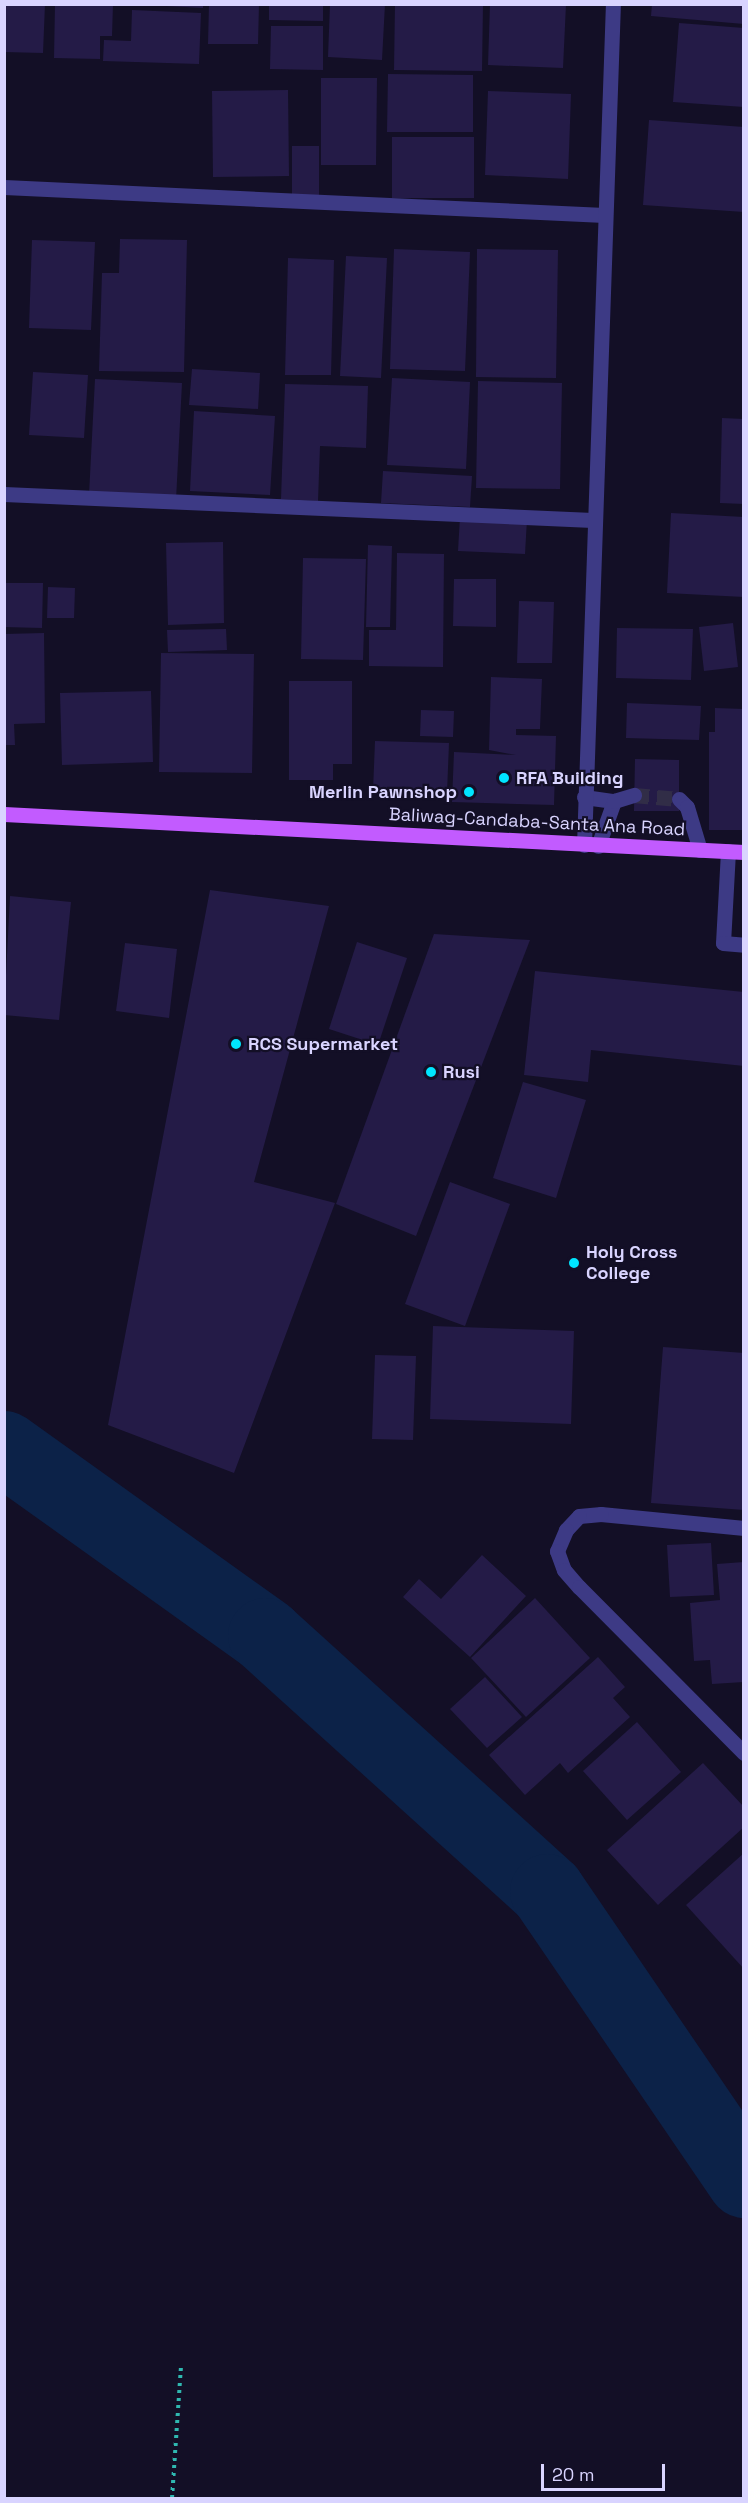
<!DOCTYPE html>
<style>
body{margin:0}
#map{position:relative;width:748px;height:2503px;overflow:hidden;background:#130f26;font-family:"Space Grotesk",sans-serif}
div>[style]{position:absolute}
.river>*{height:75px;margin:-37.5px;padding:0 37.5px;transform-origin:37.5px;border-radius:37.5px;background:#0c2248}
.building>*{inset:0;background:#241b47}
.minor-tunnel>*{height:15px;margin-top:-7.5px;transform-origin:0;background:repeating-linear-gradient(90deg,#312d47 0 15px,transparent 0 23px)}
.path>*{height:4px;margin-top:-2px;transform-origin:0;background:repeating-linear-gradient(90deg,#2fb8b0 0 3px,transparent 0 7.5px)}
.minor>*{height:15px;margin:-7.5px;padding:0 7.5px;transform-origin:7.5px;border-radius:7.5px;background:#3d3a85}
.major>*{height:15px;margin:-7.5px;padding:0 7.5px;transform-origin:7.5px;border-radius:7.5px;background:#c25bff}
.dots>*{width:16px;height:16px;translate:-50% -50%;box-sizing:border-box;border:3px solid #130f26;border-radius:50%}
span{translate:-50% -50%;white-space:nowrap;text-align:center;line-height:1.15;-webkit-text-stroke:4.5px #130f26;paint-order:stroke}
.poi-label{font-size:18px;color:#d9d4ff;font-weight:700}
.left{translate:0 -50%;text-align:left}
.right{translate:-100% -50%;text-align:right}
.street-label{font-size:18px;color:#d9d4ff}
.frame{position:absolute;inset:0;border:6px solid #d9d4ff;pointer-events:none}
.scale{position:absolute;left:541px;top:2464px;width:124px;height:27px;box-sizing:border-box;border:3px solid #d9d4ff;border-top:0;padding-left:8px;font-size:18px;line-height:21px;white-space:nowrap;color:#d9d4ff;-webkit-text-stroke:4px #130f26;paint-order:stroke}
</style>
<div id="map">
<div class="river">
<i style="left:4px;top:1448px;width:321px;rotate:35.6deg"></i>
<i style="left:265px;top:1635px;width:381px;rotate:42.2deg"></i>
<i style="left:547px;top:1891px;width:350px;rotate:55.7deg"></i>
</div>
<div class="building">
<i style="clip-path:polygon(4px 4px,45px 4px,43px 53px,4px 52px)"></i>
<i style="clip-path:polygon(55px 4px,113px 4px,112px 36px,100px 36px,100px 59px,54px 58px)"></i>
<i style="clip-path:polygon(166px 4px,203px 4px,203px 8px,166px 6px)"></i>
<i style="clip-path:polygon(209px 4px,259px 4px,258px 44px,208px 44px)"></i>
<i style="clip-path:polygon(269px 4px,323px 4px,323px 21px,269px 20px)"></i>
<i style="clip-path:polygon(330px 4px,385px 4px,382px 60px,328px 57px)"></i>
<i style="clip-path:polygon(395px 4px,483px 4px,482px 71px,394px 70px)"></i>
<i style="clip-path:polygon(490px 4px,566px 4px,563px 68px,488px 65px)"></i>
<i style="clip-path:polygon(652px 4px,744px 4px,744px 24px,651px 16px)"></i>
<i style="clip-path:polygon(132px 10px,201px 13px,199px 64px,103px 61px,104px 40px,131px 41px)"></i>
<i style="clip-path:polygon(679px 23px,744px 28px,744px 107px,673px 102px)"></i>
<i style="clip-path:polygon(271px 26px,323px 26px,323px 70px,270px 69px)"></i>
<i style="clip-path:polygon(388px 74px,473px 75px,473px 132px,387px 132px)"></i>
<i style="clip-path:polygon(321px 78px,377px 78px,376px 165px,321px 165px)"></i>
<i style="clip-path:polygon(288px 90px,289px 176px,213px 177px,212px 91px)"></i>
<i style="clip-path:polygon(488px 91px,571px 94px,568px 179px,485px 175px)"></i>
<i style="clip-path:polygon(649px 120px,744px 127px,744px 212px,643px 205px)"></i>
<i style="clip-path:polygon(392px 137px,474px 137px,474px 198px,392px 198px)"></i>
<i style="clip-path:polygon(292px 146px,319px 146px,319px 195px,292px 195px)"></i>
<i style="clip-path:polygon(120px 239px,187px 240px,184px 372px,99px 371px,102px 273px,119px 273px)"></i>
<i style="clip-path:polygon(32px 240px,95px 242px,91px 330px,29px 328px)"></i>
<i style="clip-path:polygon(394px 249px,470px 252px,465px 371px,390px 369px)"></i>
<i style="clip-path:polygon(477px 249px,558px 250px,556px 378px,476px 377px)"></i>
<i style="clip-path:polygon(346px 256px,387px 258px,381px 378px,340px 376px)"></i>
<i style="clip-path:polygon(288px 258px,334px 260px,331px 375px,285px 375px)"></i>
<i style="clip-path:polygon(192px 369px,260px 373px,258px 409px,189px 405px)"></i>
<i style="clip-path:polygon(33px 372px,88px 375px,84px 438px,29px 435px)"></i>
<i style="clip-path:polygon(392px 378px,470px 382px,466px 469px,387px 465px)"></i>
<i style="clip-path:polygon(95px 379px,182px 383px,176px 500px,89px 495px)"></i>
<i style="clip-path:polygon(478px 381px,562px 383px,560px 489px,476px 488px)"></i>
<i style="clip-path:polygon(285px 384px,368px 386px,366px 448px,320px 446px,318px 501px,281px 499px)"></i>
<i style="clip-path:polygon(194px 411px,275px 416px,270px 495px,190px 491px)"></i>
<i style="clip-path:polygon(722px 418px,744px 419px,744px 504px,720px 503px)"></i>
<i style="clip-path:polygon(383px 471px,472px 476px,470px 507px,381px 503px)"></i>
<i style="clip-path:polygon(671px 513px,744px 517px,744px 597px,667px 593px)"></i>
<i style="clip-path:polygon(460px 517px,527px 519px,525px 554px,458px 551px)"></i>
<i style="clip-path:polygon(223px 542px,224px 623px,168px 625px,166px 543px)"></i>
<i style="clip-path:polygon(368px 545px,392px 546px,390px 627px,366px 627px)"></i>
<i style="clip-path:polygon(397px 553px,444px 554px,443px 667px,369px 666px,369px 630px,396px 630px)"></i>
<i style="clip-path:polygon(303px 558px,366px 559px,363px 660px,301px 659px)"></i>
<i style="clip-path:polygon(454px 579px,496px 579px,496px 627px,453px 626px)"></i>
<i style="clip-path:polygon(4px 583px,43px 583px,42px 628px,4px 627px)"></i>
<i style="clip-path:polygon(48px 587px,75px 588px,74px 618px,47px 618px)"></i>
<i style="clip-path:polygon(519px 601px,554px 602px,552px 663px,517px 663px)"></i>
<i style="clip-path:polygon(733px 623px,738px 667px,704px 671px,699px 627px)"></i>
<i style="clip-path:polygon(617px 628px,693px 629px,691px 680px,616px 678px)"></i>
<i style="clip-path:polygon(226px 629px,227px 650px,168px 652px,167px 630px)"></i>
<i style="clip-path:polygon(44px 633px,45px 723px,14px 724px,15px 745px,4px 745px,4px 634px)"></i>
<i style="clip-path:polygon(161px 653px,254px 654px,252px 773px,159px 772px)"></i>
<i style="clip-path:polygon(491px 677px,542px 679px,540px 729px,516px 729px,516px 735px,556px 736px,554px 805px,452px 802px,454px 752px,516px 755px,489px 750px)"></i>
<i style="clip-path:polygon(289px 681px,352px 681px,352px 764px,333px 764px,333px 780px,289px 780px)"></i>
<i style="clip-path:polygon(151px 691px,153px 762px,62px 765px,60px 693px)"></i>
<i style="clip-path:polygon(627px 703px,701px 706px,699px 740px,626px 738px)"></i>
<i style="clip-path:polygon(715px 708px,744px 709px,744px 830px,709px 830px,709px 732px,715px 732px)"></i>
<i style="clip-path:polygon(421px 710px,454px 711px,453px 737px,420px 736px)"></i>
<i style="clip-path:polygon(375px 741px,449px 743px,447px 793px,373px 791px)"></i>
<i style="clip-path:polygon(635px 759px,679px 760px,679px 811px,634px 811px)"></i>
<i style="clip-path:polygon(210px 890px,329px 906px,254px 1182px,335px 1203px,234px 1473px,108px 1425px)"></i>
<i style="clip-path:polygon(10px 896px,71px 902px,59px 1020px,4px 1015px)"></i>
<i style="clip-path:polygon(434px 934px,530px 940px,416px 1236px,336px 1204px)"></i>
<i style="clip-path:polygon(357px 942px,407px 958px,378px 1045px,329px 1029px)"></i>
<i style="clip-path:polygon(125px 943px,177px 949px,169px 1018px,116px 1011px)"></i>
<i style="clip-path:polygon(535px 971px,744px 992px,744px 1066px,591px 1050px,588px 1082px,524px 1075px)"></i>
<i style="clip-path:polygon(523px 1082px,586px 1100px,556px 1198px,493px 1178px)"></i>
<i style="clip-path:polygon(450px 1182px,510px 1204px,465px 1326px,405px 1304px)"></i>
<i style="clip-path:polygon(433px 1326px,574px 1331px,571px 1424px,430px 1419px)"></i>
<i style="clip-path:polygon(663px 1347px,744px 1353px,744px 1510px,651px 1503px)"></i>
<i style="clip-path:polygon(375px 1355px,416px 1356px,413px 1440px,372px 1439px)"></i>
<i style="clip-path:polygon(711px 1543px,714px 1595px,670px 1597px,667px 1545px)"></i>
<i style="clip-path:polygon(482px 1555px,526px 1596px,470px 1657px,403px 1597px,419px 1579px,441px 1599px)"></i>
<i style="clip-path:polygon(744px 1562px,744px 1682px,712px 1684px,710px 1660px,694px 1661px,690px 1603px,720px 1600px,717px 1564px)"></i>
<i style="clip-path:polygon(535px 1598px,590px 1658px,526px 1717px,471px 1658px)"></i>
<i style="clip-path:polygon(598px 1657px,625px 1687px,613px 1698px,630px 1717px,568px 1773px,560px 1763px,525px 1795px,489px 1755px)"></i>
<i style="clip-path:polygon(485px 1677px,522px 1717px,487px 1748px,450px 1709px)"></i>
<i style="clip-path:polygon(637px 1722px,681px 1772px,627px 1820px,583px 1771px)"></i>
<i style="clip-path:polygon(703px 1763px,744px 1807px,744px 1827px,658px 1905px,607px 1850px)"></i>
<i style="clip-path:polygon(744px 1853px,744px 1969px,686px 1905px)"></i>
</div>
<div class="minor-tunnel">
<i style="left:634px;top:795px;width:45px;rotate:5.1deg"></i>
</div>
<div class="path">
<i style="left:172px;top:2498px;width:133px;rotate:-86.1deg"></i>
</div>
<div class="minor">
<i style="left:4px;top:187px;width:601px;rotate:2.67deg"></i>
<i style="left:4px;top:494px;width:589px;rotate:2.53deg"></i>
<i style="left:584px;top:797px;width:30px;rotate:8deg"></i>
<i style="left:679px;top:799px;width:11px;rotate:45deg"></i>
<i style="left:687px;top:807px;width:45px;rotate:73.2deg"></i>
<i style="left:584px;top:845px;width:841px;rotate:-88.03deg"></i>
<i style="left:598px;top:846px;width:48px;rotate:-70.4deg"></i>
<i style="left:614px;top:801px;width:21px;rotate:-17deg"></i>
<i style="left:728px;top:851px;width:92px;rotate:93.1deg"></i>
<i style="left:723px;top:943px;width:21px;rotate:5deg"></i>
<i style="left:744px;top:1528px;width:144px;rotate:-174.4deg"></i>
<i style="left:601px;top:1514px;width:22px;rotate:175deg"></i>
<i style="left:579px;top:1516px;width:19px;rotate:133deg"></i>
<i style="left:566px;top:1530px;width:23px;rotate:113deg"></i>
<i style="left:557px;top:1551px;width:20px;rotate:70deg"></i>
<i style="left:564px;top:1570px;width:23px;rotate:49deg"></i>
<i style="left:579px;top:1587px;width:234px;rotate:45.2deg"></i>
</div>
<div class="major">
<i style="left:4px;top:814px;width:741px;rotate:2.94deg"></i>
</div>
<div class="dots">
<i style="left:504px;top:778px;background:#00e5ff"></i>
<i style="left:469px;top:792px;background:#00e5ff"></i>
<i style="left:236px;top:1044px;background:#00e5ff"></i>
<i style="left:431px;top:1072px;background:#00e5ff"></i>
<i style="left:574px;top:1263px;background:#00e5ff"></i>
</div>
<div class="poi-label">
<span class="left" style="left:516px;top:778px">RFA Building</span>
<span class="right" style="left:457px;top:792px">Merlin Pawnshop</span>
<span class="left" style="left:248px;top:1044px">RCS Supermarket</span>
<span class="left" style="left:443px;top:1072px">Rusi</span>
<span class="left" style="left:586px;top:1263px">Holy Cross<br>College</span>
</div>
<div class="street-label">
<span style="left:537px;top:822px;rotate:3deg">Baliwag-Candaba-Santa Ana Road</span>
</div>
<div class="frame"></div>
<div class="scale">20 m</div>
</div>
